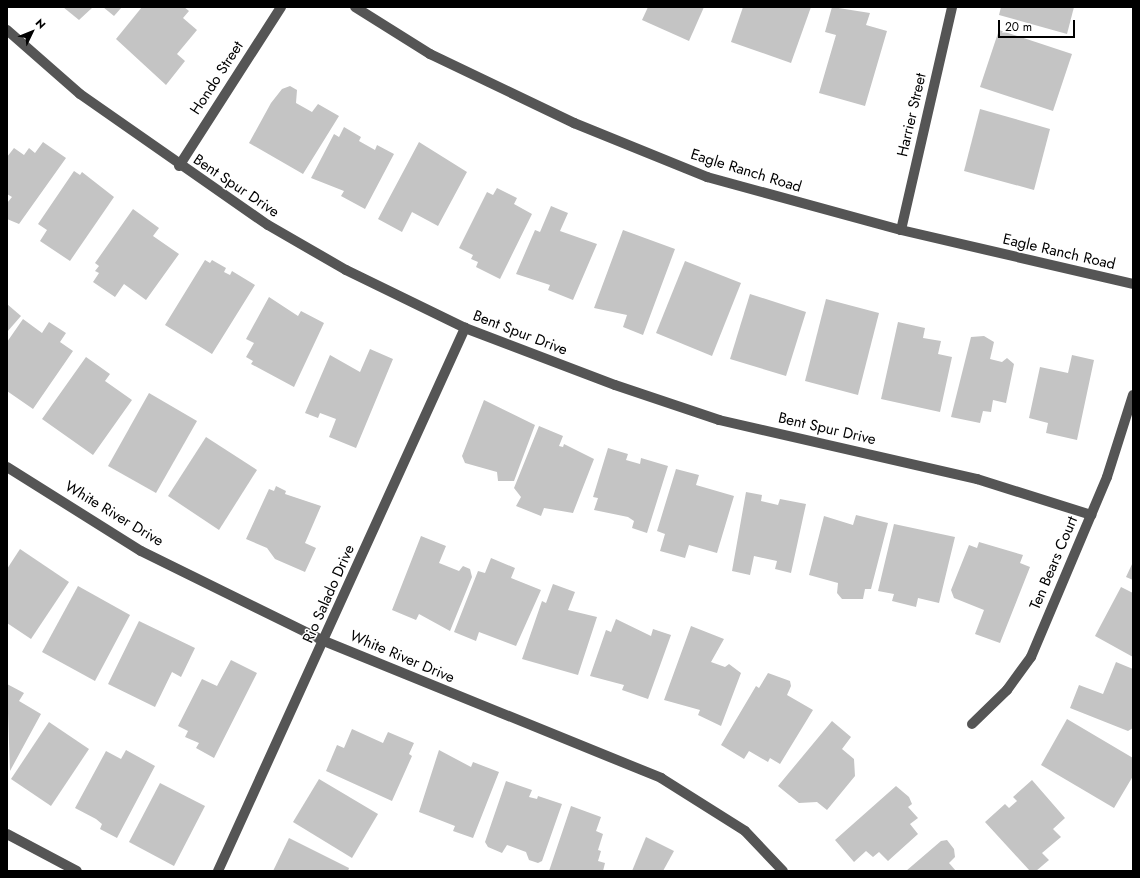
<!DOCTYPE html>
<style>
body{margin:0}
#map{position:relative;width:1140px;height:878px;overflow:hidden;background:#fff;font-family:Jost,sans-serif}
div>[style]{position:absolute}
.building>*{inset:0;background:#c4c4c4}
.minor>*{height:10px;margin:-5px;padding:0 5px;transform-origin:5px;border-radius:5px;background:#555}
span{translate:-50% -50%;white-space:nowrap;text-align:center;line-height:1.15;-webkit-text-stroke:3px #fff;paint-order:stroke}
.street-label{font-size:15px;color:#000}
.frame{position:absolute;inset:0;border:8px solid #000;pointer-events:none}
.north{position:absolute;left:12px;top:12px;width:40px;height:40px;-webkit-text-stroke:3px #fff;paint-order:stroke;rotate:47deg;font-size:11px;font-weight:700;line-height:16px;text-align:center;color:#000}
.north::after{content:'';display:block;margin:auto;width:14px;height:18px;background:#000;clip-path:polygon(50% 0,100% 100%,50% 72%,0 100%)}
.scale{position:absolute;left:998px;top:20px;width:77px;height:18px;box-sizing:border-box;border:2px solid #000;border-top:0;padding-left:5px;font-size:12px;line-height:14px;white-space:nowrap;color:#000;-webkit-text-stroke:3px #fff;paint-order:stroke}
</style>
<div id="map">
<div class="building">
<i style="clip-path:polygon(63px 7px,93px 7px,79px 20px)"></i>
<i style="clip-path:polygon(103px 7px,122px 7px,114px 16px)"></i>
<i style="clip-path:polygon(142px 7px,184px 7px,189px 11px,183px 18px,197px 30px,177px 54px,185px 61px,166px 85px,116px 39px)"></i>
<i style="clip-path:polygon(648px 7px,704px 7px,689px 41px,642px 20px)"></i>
<i style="clip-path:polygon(743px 7px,811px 7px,791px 63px,731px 42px)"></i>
<i style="clip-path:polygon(832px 7px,870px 13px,866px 25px,887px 31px,865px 106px,819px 93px,836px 35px,825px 32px)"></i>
<i style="clip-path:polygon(1001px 7px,1074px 7px,1067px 34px,999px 15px)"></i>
<i style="clip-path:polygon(999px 30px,1072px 54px,1053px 111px,980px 87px)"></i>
<i style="clip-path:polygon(290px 86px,297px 90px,296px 103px,312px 112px,318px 104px,339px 116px,303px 174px,249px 143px,271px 103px,282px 89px)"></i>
<i style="clip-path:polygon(980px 109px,1050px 129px,1034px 190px,964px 171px)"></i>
<i style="clip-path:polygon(344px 127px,361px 137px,359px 141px,375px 150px,377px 145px,394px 154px,365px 209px,341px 196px,344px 191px,311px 178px,334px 134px,339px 137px)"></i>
<i style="clip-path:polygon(43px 142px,66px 158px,19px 224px,7px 219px,7px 203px,12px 197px,7px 194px,7px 157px,14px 148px,24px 155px,29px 148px,35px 153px)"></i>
<i style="clip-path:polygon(419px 142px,467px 172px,438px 226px,412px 212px,402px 232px,378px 219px)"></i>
<i style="clip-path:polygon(74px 171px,80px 175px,82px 172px,114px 197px,70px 261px,40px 241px,47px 230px,38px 224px)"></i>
<i style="clip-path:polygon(497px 188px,517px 198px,514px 204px,532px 214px,500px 279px,476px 267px,478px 262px,471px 259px,473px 255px,459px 248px,487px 192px,493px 195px)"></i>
<i style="clip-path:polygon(551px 206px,568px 213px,560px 231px,597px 244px,573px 300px,548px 290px,550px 285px,516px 274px,535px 230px,540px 232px)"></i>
<i style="clip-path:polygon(133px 209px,159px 228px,153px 236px,179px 254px,146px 300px,124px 284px,115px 297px,93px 282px,99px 273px,95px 271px,99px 266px,95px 263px)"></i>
<i style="clip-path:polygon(623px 230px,675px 249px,643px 335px,623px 327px,627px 315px,594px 308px)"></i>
<i style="clip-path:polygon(205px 260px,210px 263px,212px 260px,226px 268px,224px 272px,230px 275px,232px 271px,255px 285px,212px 354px,165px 325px)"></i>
<i style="clip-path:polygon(685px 261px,741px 283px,712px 356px,656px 333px)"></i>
<i style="clip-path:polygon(750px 294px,806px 312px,786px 376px,730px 359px)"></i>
<i style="clip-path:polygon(269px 297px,298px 316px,301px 311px,324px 323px,294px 387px,251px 364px,253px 361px,246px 357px,254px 343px,246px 339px)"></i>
<i style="clip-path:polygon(826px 299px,879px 313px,858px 395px,805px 381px)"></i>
<i style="clip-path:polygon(7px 304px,21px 316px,7px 332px)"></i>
<i style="clip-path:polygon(23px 319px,42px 333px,49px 322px,66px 333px,60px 342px,73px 351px,33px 409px,7px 391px,7px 342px)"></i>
<i style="clip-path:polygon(898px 322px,925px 328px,923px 338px,941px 341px,938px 354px,952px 357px,940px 412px,881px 399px)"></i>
<i style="clip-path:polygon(984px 336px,994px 342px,990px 359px,1002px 362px,1007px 358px,1014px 364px,1006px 403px,993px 400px,991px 412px,983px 411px,980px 423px,951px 417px,971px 337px)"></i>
<i style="clip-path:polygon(370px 349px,393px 359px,356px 448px,329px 437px,336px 419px,320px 413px,318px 418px,305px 413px,330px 355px,360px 372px)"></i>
<i style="clip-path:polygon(1072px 355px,1094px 360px,1077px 440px,1046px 433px,1048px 423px,1029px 418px,1040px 367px,1068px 373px)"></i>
<i style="clip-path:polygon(86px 357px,110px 374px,105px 381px,132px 400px,93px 455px,42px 419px)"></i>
<i style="clip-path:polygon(149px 393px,197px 421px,156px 493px,108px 466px)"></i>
<i style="clip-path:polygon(484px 400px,535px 425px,514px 481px,498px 481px,497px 472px,465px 463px,462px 456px)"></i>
<i style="clip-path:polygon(539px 426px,563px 436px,559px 446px,563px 447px,564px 444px,594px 459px,573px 513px,544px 508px,541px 516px,516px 506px,521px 497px,514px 488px)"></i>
<i style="clip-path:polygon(206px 437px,257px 470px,219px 530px,168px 496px)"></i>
<i style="clip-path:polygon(608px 448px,628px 454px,626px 460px,640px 464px,641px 458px,668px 466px,647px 533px,632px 528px,634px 521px,628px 517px,594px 510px,598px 498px,593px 497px)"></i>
<i style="clip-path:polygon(676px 469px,699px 475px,696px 485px,734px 496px,717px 553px,689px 545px,685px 558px,660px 551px,665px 534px,657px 531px)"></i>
<i style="clip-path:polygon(276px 486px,286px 491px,285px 494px,321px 506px,305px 543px,316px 548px,305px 572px,275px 559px,267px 548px,246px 539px,269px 489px,274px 491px)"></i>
<i style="clip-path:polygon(746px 492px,762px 495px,761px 501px,778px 505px,780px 499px,806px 504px,791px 573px,775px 569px,777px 561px,754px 556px,750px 575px,732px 571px)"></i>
<i style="clip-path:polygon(856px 515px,888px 523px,871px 589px,865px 589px,863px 599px,842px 599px,837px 593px,838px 583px,809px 575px,824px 516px,853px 525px)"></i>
<i style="clip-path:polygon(894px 524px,955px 537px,939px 603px,918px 598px,916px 607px,892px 601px,894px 594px,878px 591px)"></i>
<i style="clip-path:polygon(421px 536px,446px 546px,439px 563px,459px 571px,463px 566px,470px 569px,472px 577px,450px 631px,419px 614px,416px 620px,392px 610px)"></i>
<i style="clip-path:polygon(979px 542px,1023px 555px,1020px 563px,1030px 567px,1000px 643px,975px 634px,984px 610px,954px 598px,951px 590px,969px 545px,977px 548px)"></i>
<i style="clip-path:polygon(20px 549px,69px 582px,31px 639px,7px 623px,7px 569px)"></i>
<i style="clip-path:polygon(491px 558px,515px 568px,511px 578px,541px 590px,516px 646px,479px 632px,476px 641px,454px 632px,478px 571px,485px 573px)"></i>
<i style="clip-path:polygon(1133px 562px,1133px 580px,1126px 577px)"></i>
<i style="clip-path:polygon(553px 584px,575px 592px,568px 610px,597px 617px,578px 675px,522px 659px,542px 601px,546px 603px)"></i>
<i style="clip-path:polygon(78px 586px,130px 615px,95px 681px,42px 652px)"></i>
<i style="clip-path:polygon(1121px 587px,1133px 593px,1133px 657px,1095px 636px)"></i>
<i style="clip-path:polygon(616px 619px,651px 636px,653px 629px,671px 635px,648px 699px,622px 690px,624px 685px,590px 676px,606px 630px,611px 632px)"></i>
<i style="clip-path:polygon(139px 621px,195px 648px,181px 677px,172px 672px,155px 707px,108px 684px)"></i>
<i style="clip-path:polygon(691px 626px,724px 639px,711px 662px,725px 667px,729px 664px,741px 673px,721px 726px,698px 715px,700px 710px,664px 700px)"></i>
<i style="clip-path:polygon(231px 660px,257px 673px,214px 758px,196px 748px,199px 743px,185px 737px,188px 731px,178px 726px,202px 679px,217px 686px)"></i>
<i style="clip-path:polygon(1116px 662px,1133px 669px,1133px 728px,1128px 731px,1070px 708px,1079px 685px,1103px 694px)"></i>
<i style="clip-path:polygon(768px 673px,790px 681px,791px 686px,787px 695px,813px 710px,780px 764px,770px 758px,768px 762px,749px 751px,744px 759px,721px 745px,756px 686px,759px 688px)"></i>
<i style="clip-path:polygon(7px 684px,24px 693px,19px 701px,41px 714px,10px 771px)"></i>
<i style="clip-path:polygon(1067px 719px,1133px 758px,1133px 776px,1114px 808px,1041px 765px)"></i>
<i style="clip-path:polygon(832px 721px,851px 737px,842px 749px,854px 759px,855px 776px,827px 810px,817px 802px,799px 803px,778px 786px)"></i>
<i style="clip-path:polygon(49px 722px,89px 749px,51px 806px,11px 779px)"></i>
<i style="clip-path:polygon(352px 729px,383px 743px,388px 732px,414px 743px,409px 754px,412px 756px,392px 801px,326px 771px,337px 745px,344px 748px)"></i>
<i style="clip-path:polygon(126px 750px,155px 766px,117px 838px,100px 829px,102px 824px,96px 819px,75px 808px,106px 751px,121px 759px)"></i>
<i style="clip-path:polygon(439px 750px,471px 767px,473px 762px,499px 772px,473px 838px,453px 831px,455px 826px,419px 812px)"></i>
<i style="clip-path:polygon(319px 779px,378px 814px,352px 858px,293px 822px)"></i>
<i style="clip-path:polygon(1032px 780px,1065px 818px,1053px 829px,1061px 837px,1042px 853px,1049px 860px,1036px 871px,1030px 871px,985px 822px,1005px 804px,1009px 808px,1017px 801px,1013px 797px)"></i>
<i style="clip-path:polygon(506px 781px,532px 790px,529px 797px,537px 799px,538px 796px,562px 804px,542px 861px,538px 863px,529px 860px,526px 852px,507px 845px,502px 853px,488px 847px,485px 842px)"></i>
<i style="clip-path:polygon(160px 783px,205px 806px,174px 866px,129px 842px)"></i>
<i style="clip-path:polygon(896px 786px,909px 797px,912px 804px,908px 807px,918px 818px,910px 824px,918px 834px,888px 861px,879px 852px,873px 857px,866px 851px,854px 862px,835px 840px)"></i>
<i style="clip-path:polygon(571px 806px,601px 817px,596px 831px,603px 834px,598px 850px,601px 851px,598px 861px,605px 863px,603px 871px,549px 871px)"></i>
<i style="clip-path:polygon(646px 837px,674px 851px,663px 871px,632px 871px)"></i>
<i style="clip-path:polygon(289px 838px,349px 868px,348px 871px,273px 871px)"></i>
<i style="clip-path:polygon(947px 840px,954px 849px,955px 857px,949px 863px,956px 871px,906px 871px,941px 841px)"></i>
</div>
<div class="minor">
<i style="left:355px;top:7px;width:89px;rotate:32.1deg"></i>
<i style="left:430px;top:54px;width:160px;rotate:25.6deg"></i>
<i style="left:574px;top:123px;width:144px;rotate:22.1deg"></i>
<i style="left:707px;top:177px;width:201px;rotate:15.3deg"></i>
<i style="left:901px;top:230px;width:238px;rotate:13.1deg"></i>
<i style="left:7px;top:30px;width:97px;rotate:41.2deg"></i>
<i style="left:80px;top:94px;width:229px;rotate:34.9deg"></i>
<i style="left:268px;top:225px;width:90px;rotate:30deg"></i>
<i style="left:346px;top:270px;width:132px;rotate:26deg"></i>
<i style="left:465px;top:328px;width:160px;rotate:20.8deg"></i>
<i style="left:615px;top:385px;width:110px;rotate:18.6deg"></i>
<i style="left:719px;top:420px;width:265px;rotate:12.9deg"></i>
<i style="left:977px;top:479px;width:120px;rotate:17.5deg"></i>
<i style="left:179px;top:166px;width:189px;rotate:-57.3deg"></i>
<i style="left:901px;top:230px;width:229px;rotate:-77.1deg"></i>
<i style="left:7px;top:467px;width:158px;rotate:32.1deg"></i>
<i style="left:141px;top:551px;width:204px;rotate:26.2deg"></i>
<i style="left:324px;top:641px;width:364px;rotate:22.1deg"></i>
<i style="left:661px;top:778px;width:99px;rotate:32.2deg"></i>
<i style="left:745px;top:831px;width:55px;rotate:46.5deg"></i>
<i style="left:972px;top:724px;width:49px;rotate:-44.2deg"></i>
<i style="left:1007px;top:690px;width:41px;rotate:-54deg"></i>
<i style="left:1031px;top:657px;width:195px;rotate:-67.1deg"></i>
<i style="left:1107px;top:477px;width:86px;rotate:-72.4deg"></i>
<i style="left:7px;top:834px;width:79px;rotate:27.9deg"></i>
<i style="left:218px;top:871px;width:597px;rotate:-65.54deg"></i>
</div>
<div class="street-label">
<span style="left:217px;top:78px;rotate:-57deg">Hondo Street</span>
<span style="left:912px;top:115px;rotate:-77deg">Harrier Street</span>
<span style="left:746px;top:171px;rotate:17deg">Eagle Ranch Road</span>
<span style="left:236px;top:186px;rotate:34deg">Bent Spur Drive</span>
<span style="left:1059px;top:252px;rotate:13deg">Eagle Ranch Road</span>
<span style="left:520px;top:333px;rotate:21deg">Bent Spur Drive</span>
<span style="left:827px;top:429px;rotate:13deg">Bent Spur Drive</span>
<span style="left:114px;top:514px;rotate:31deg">White River Drive</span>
<span style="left:1054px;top:563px;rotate:-67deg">Ten Bears Court</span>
<span style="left:329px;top:594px;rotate:-66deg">Rio Salado Drive</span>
<span style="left:402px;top:657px;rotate:23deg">White River Drive</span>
</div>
<div class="frame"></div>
<div class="north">N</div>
<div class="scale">20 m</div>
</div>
